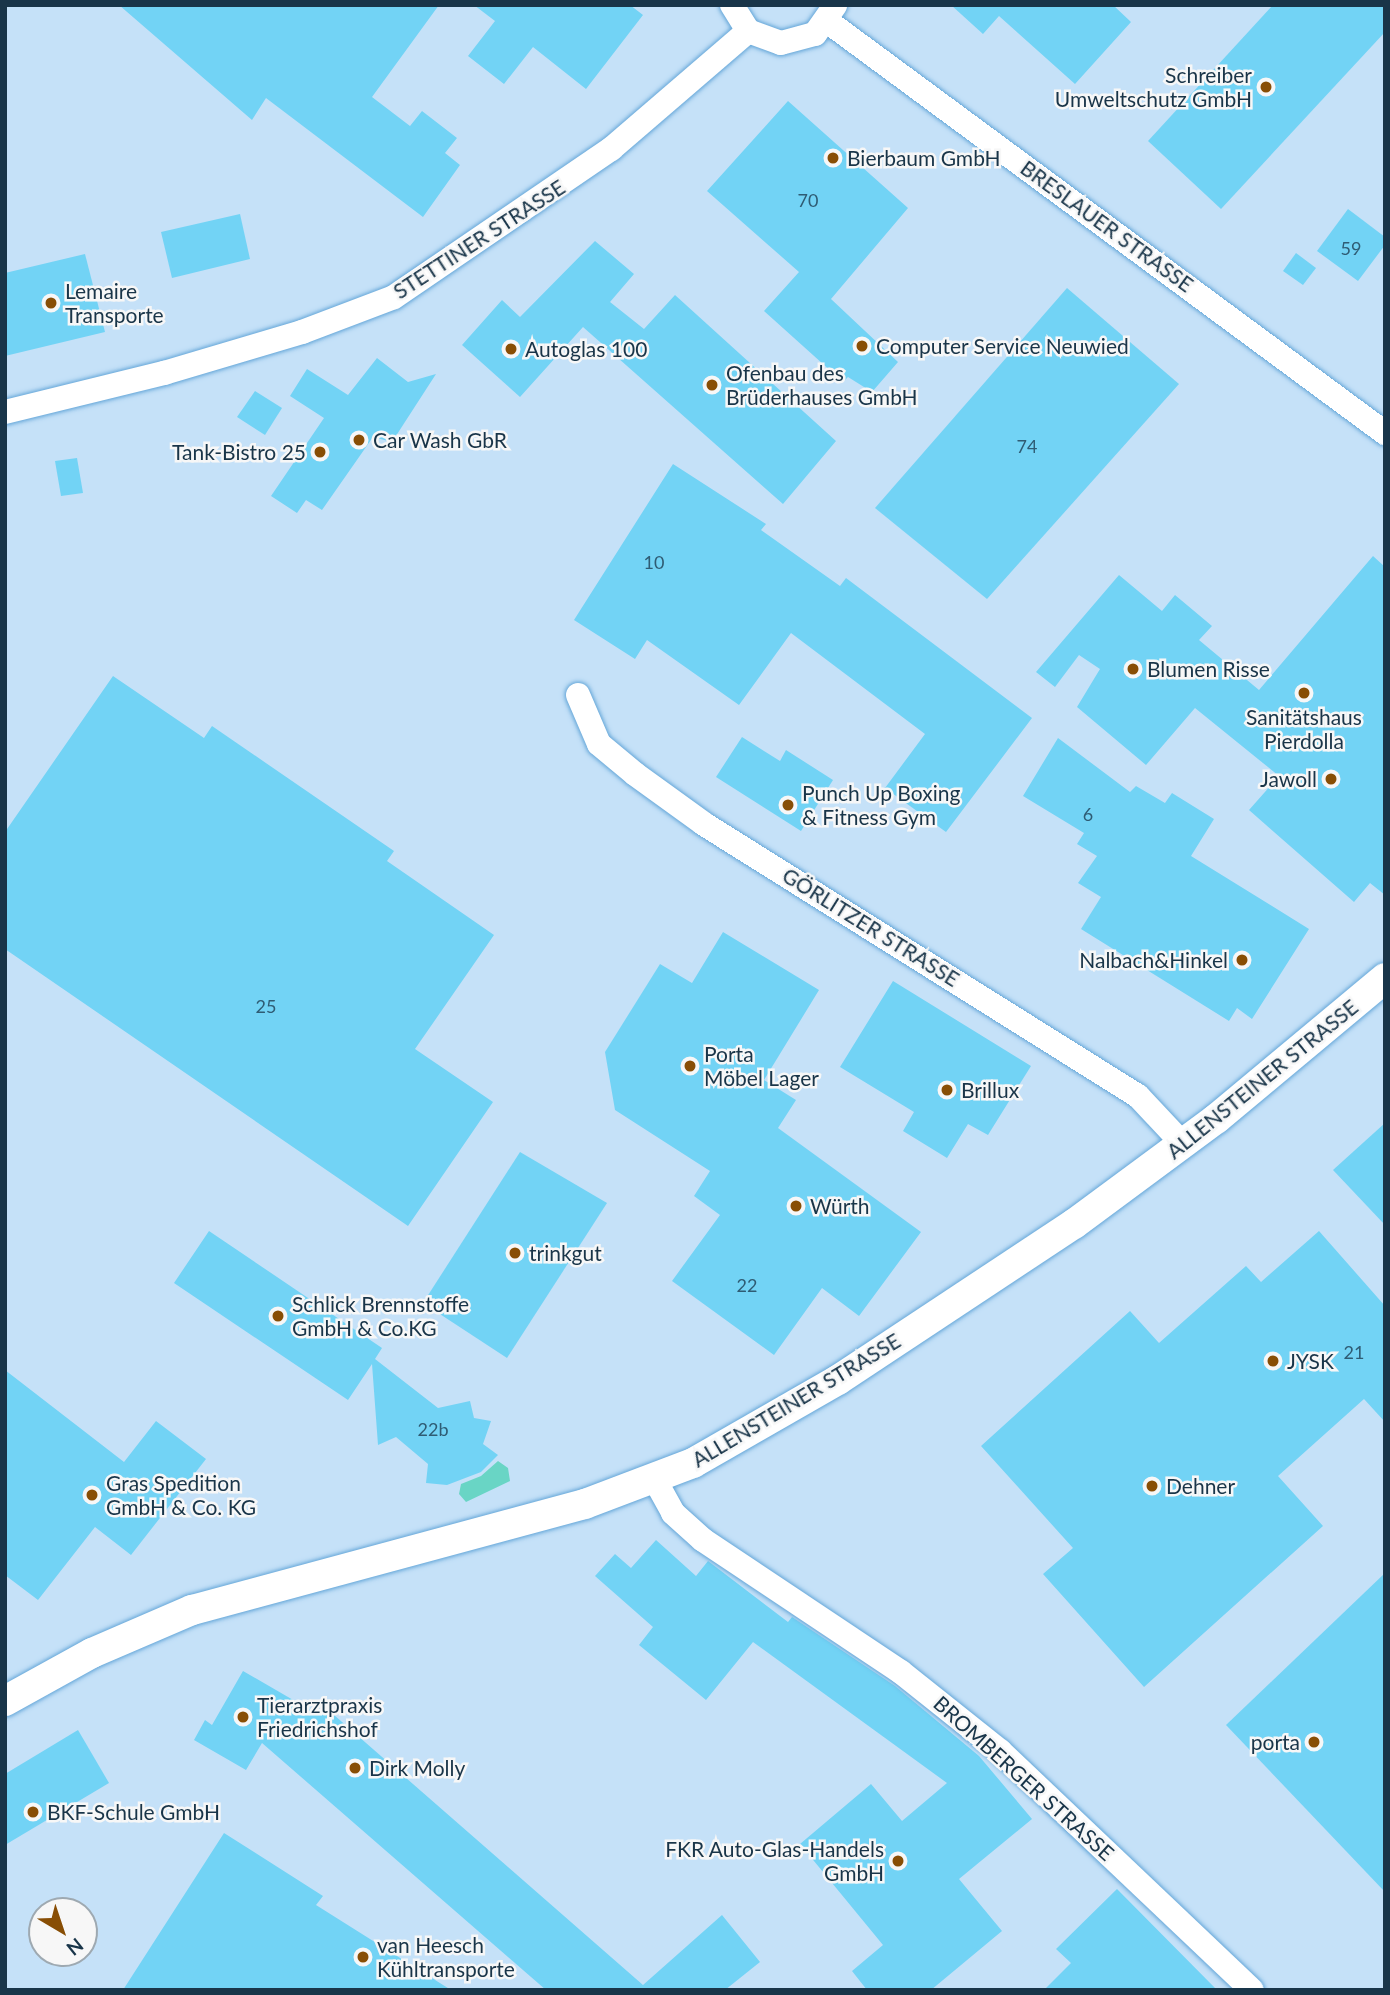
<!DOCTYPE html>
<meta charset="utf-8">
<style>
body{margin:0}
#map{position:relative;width:1390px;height:1995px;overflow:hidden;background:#dfecf6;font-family:Lato,sans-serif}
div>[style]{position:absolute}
.built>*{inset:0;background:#c5e1f8}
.water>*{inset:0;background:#69d5c5}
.building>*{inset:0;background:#72d3f5}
.roads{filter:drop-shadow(0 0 2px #64a6d8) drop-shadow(0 0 2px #64a6d8)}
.minor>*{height:24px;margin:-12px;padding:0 12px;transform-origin:12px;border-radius:12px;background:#fff}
.tertiary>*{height:30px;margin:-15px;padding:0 15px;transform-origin:15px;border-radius:15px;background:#fff}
.dots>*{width:19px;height:19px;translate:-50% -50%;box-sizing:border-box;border:4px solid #f7f7f7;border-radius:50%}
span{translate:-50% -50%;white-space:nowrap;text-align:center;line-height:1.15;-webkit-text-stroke:5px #f7f7f7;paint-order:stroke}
.number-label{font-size:18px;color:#2f5c74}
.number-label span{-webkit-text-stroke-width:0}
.poi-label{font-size:21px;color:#193549}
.right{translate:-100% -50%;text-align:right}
.left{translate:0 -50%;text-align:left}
.street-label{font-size:21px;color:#193549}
.frame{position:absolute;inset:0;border:7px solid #193549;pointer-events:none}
.north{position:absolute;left:28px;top:1897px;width:70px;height:70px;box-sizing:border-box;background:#f7f7f7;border:2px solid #9ea9b1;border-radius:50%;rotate:141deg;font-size:19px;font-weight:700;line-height:28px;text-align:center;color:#193549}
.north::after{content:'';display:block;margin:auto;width:24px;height:32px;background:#884e05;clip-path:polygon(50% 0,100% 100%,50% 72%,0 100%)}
</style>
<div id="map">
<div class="built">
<i style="clip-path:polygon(evenodd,5px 5px,1385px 5px,1385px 1990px,5px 1990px,5px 5px,42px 1911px,84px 1911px,84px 1953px,42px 1953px,42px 1911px)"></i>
</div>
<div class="water">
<i style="clip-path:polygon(498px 1461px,508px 1468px,510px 1481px,466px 1502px,459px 1494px,461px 1484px,481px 1476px)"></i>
</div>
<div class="building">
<i style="clip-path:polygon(119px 5px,439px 5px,372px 97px,410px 126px,422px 111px,457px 138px,445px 153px,460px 165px,423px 217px,266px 98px,252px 120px)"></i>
<i style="clip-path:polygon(474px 5px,630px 5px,643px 15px,586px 89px,533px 47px,504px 84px,468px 56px,495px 21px)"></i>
<i style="clip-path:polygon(951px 5px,1113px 5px,1131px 22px,1075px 84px,999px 16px,983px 34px)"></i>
<i style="clip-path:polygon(1273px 5px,1385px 5px,1385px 32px,1221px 209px,1148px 141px)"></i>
<i style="clip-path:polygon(788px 101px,908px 208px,831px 299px,898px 362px,872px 392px,848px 377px,843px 382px,764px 311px,799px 272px,707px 191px)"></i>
<i style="clip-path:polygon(1348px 209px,1385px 237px,1385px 245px,1358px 281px,1317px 251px)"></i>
<i style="clip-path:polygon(240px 214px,250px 259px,172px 278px,161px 232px)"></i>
<i style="clip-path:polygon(595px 241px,634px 274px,610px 302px,644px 329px,675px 295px,836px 441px,783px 504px,583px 327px,520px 397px,462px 345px,502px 300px,520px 317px)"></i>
<i style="clip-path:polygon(1296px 253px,1316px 268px,1303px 285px,1283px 271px)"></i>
<i style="clip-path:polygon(85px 254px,105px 332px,5px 356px,5px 273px)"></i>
<i style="clip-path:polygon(1067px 288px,1179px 384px,987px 599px,875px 508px)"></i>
<i style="clip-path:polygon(377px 358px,408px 382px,436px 374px,392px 442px,373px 437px,322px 510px,306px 500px,297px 513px,271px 496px,324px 418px,290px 396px,307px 369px,348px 395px)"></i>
<i style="clip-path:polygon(255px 391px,282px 408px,265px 435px,237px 417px)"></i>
<i style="clip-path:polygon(77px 458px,83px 493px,61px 496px,55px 461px)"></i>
<i style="clip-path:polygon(673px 464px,766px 524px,761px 530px,840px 586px,846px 578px,1032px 718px,946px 832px,885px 788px,925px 734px,791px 633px,739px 705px,647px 640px,635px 659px,574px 620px)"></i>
<i style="clip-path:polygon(1373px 556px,1385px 567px,1385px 895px,1370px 883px,1354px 902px,1249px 810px,1279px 776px,1195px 708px,1146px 765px,1077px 707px,1100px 669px,1079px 655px,1055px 687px,1036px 672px,1119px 575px,1162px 611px,1175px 595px,1212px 626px,1199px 640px,1259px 690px)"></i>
<i style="clip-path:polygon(113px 676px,204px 738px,212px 726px,394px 851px,387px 861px,494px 935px,415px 1049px,493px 1102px,408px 1226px,5px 949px,5px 832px)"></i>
<i style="clip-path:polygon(742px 737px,780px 761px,786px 750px,833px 780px,801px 831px,716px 777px)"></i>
<i style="clip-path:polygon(1058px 738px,1130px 792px,1136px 786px,1165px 803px,1172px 793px,1214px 819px,1191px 856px,1309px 929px,1252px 1019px,1237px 1008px,1229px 1021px,1081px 929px,1101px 897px,1078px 883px,1097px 856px,1077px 844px,1084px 833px,1023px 796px)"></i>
<i style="clip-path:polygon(723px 932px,819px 990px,764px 1080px,796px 1100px,778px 1128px,921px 1232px,859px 1316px,822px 1288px,774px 1355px,672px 1281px,720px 1215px,694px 1196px,710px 1171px,615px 1110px,605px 1052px,660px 964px,692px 983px)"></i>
<i style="clip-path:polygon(893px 981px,1031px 1066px,988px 1135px,968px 1124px,947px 1158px,903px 1131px,914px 1112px,840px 1067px)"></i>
<i style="clip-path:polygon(1385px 1123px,1385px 1225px,1333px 1170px)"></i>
<i style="clip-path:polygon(520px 1152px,607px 1203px,507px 1358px,423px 1303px)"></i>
<i style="clip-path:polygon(209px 1231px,382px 1348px,375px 1359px,438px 1408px,470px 1401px,474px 1418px,491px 1421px,483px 1444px,498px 1455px,481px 1472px,447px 1485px,426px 1483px,428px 1464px,396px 1437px,378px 1445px,372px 1364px,348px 1400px,174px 1283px)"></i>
<i style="clip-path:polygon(1319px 1231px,1385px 1306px,1385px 1422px,1364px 1399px,1278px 1476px,1323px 1526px,1144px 1687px,1043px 1574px,1073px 1548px,981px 1446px,1130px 1311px,1159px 1343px,1246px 1266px,1261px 1282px)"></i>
<i style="clip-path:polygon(5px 1370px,124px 1462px,156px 1421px,206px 1459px,131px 1555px,95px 1527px,38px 1600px,5px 1575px)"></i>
<i style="clip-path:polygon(656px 1540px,696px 1576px,708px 1561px,788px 1622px,792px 1617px,895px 1686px,979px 1756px,1032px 1819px,959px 1879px,1002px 1931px,931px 1990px,867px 1990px,852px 1971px,883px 1945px,800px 1844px,871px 1784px,902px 1821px,947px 1783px,753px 1642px,706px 1700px,639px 1645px,653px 1627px,595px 1576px,615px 1554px,631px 1568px)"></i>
<i style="clip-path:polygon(1385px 1573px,1385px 1892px,1226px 1725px)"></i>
<i style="clip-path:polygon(243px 1671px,319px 1715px,326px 1708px,643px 1985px,722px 1915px,760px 1962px,725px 1990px,546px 1990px,262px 1743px,246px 1770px,194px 1740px,205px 1720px,212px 1725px)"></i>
<i style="clip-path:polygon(78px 1730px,109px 1783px,5px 1845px,5px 1774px)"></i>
<i style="clip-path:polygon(224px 1833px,323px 1896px,316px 1905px,451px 1990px,123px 1990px)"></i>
<i style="clip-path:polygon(1117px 1889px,1217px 1990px,1044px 1990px,1071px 1963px,1056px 1949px)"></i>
</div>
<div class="roads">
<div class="minor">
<i style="left:732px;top:5px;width:31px;rotate:58deg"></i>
<i style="left:748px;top:31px;width:35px;rotate:20deg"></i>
<i style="left:781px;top:43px;width:35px;rotate:-15deg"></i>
<i style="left:815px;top:34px;width:35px;rotate:-55deg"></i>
<i style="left:827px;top:21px;width:694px;rotate:36.44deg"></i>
<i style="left:5px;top:412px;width:164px;rotate:-13.8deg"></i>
<i style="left:164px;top:373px;width:144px;rotate:-16.5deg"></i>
<i style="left:302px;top:332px;width:98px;rotate:-20.8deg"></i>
<i style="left:394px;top:297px;width:263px;rotate:-34.3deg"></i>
<i style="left:611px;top:149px;width:181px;rotate:-40.7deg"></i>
<i style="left:578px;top:695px;width:53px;rotate:66.8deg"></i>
<i style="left:599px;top:744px;width:47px;rotate:39.8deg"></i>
<i style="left:635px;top:774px;width:85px;rotate:35.9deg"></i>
<i style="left:704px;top:824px;width:512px;rotate:32.08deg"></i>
<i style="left:1138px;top:1096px;width:66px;rotate:46.8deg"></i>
<i style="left:655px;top:1480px;width:38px;rotate:61deg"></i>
<i style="left:673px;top:1513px;width:40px;rotate:42deg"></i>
<i style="left:703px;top:1540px;width:238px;rotate:33.7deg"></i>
<i style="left:901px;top:1672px;width:127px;rotate:38.6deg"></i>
<i style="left:1000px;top:1751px;width:347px;rotate:43.5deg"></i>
</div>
<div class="tertiary">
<i style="left:5px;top:1701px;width:99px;rotate:-28.9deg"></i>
<i style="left:92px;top:1653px;width:109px;rotate:-23.3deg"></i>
<i style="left:192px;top:1610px;width:407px;rotate:-15.1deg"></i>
<i style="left:585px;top:1504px;width:116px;rotate:-20.8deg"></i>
<i style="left:693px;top:1463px;width:167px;rotate:-29.8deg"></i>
<i style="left:838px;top:1380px;width:283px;rotate:-33.5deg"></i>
<i style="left:1074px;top:1224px;width:177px;rotate:-36.5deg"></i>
<i style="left:1216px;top:1119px;width:220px;rotate:-39.8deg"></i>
</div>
</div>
<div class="dots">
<i style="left:1266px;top:87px;background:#884e05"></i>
<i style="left:833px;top:158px;background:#884e05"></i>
<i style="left:51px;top:303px;background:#884e05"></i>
<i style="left:862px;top:346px;background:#884e05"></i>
<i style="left:511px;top:349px;background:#884e05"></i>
<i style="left:712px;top:385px;background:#884e05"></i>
<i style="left:359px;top:440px;background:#884e05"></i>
<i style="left:320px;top:452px;background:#884e05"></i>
<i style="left:1133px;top:669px;background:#884e05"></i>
<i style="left:1304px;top:693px;background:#884e05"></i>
<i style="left:1331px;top:779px;background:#884e05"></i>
<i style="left:788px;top:805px;background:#884e05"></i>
<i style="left:1242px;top:960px;background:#884e05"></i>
<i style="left:690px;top:1066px;background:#884e05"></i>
<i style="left:947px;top:1090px;background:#884e05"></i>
<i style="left:796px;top:1206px;background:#884e05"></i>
<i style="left:515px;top:1253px;background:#884e05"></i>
<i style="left:278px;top:1316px;background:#884e05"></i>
<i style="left:1273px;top:1361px;background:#884e05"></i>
<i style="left:1152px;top:1486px;background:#884e05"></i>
<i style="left:92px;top:1495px;background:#884e05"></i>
<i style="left:243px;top:1717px;background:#884e05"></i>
<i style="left:1314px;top:1742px;background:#884e05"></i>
<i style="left:355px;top:1768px;background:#884e05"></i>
<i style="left:33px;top:1812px;background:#884e05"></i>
<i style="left:898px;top:1861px;background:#884e05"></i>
<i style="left:363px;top:1957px;background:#884e05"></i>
</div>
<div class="number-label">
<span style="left:808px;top:200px">70</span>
<span style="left:1351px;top:248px">59</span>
<span style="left:1027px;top:446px">74</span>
<span style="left:654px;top:562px">10</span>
<span style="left:1088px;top:814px">6</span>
<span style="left:266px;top:1006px">25</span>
<span style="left:747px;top:1285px">22</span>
<span style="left:1354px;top:1352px">21</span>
<span style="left:433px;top:1429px">22b</span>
</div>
<div class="poi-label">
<span class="right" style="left:1252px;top:87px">Schreiber<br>Umweltschutz GmbH</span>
<span class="left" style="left:847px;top:158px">Bierbaum GmbH</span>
<span class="left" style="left:65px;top:303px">Lemaire<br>Transporte</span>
<span class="left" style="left:876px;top:346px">Computer Service Neuwied</span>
<span class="left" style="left:525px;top:349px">Autoglas 100</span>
<span class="left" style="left:726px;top:385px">Ofenbau des<br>Brüderhauses GmbH</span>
<span class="left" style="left:373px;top:440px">Car Wash GbR</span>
<span class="right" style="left:306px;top:452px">Tank-Bistro 25</span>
<span class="left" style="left:1147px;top:669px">Blumen Risse</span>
<span style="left:1304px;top:729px">Sanitätshaus<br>Pierdolla</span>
<span class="right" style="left:1317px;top:779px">Jawoll</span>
<span class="left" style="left:802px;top:805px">Punch Up Boxing<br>&amp; Fitness Gym</span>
<span class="right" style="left:1228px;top:960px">Nalbach&amp;Hinkel</span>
<span class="left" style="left:704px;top:1066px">Porta<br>Möbel Lager</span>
<span class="left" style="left:961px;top:1090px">Brillux</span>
<span class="left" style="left:810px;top:1206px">Würth</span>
<span class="left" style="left:529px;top:1253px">trinkgut</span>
<span class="left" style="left:292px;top:1316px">Schlick Brennstoffe<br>GmbH &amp; Co.KG</span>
<span class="left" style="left:1287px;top:1361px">JYSK</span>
<span class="left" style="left:106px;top:1495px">Gras Spedition<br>GmbH &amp; Co. KG</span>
<span class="left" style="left:1166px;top:1486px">Dehner</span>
<span class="left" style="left:257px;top:1717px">Tierarztpraxis<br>Friedrichshof</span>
<span class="right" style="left:1300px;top:1742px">porta</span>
<span class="left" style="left:369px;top:1768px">Dirk Molly</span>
<span class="left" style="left:47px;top:1812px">BKF-Schule GmbH</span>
<span class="right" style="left:884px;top:1861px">FKR Auto-Glas-Handels<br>GmbH</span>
<span class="left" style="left:377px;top:1957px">van Heesch<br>Kühltransporte</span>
</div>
<div class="street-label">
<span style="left:1107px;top:226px;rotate:36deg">BRESLAUER STRASSE</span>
<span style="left:479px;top:239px;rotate:-33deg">STETTINER STRASSE</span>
<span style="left:871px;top:927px;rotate:32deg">GÖRLITZER STRASSE</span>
<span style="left:1262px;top:1079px;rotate:-39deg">ALLENSTEINER STRASSE</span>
<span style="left:796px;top:1400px;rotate:-31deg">ALLENSTEINER STRASSE</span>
<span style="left:1024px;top:1778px;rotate:42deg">BROMBERGER STRASSE</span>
</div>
<div class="frame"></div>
<div class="north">N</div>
</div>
